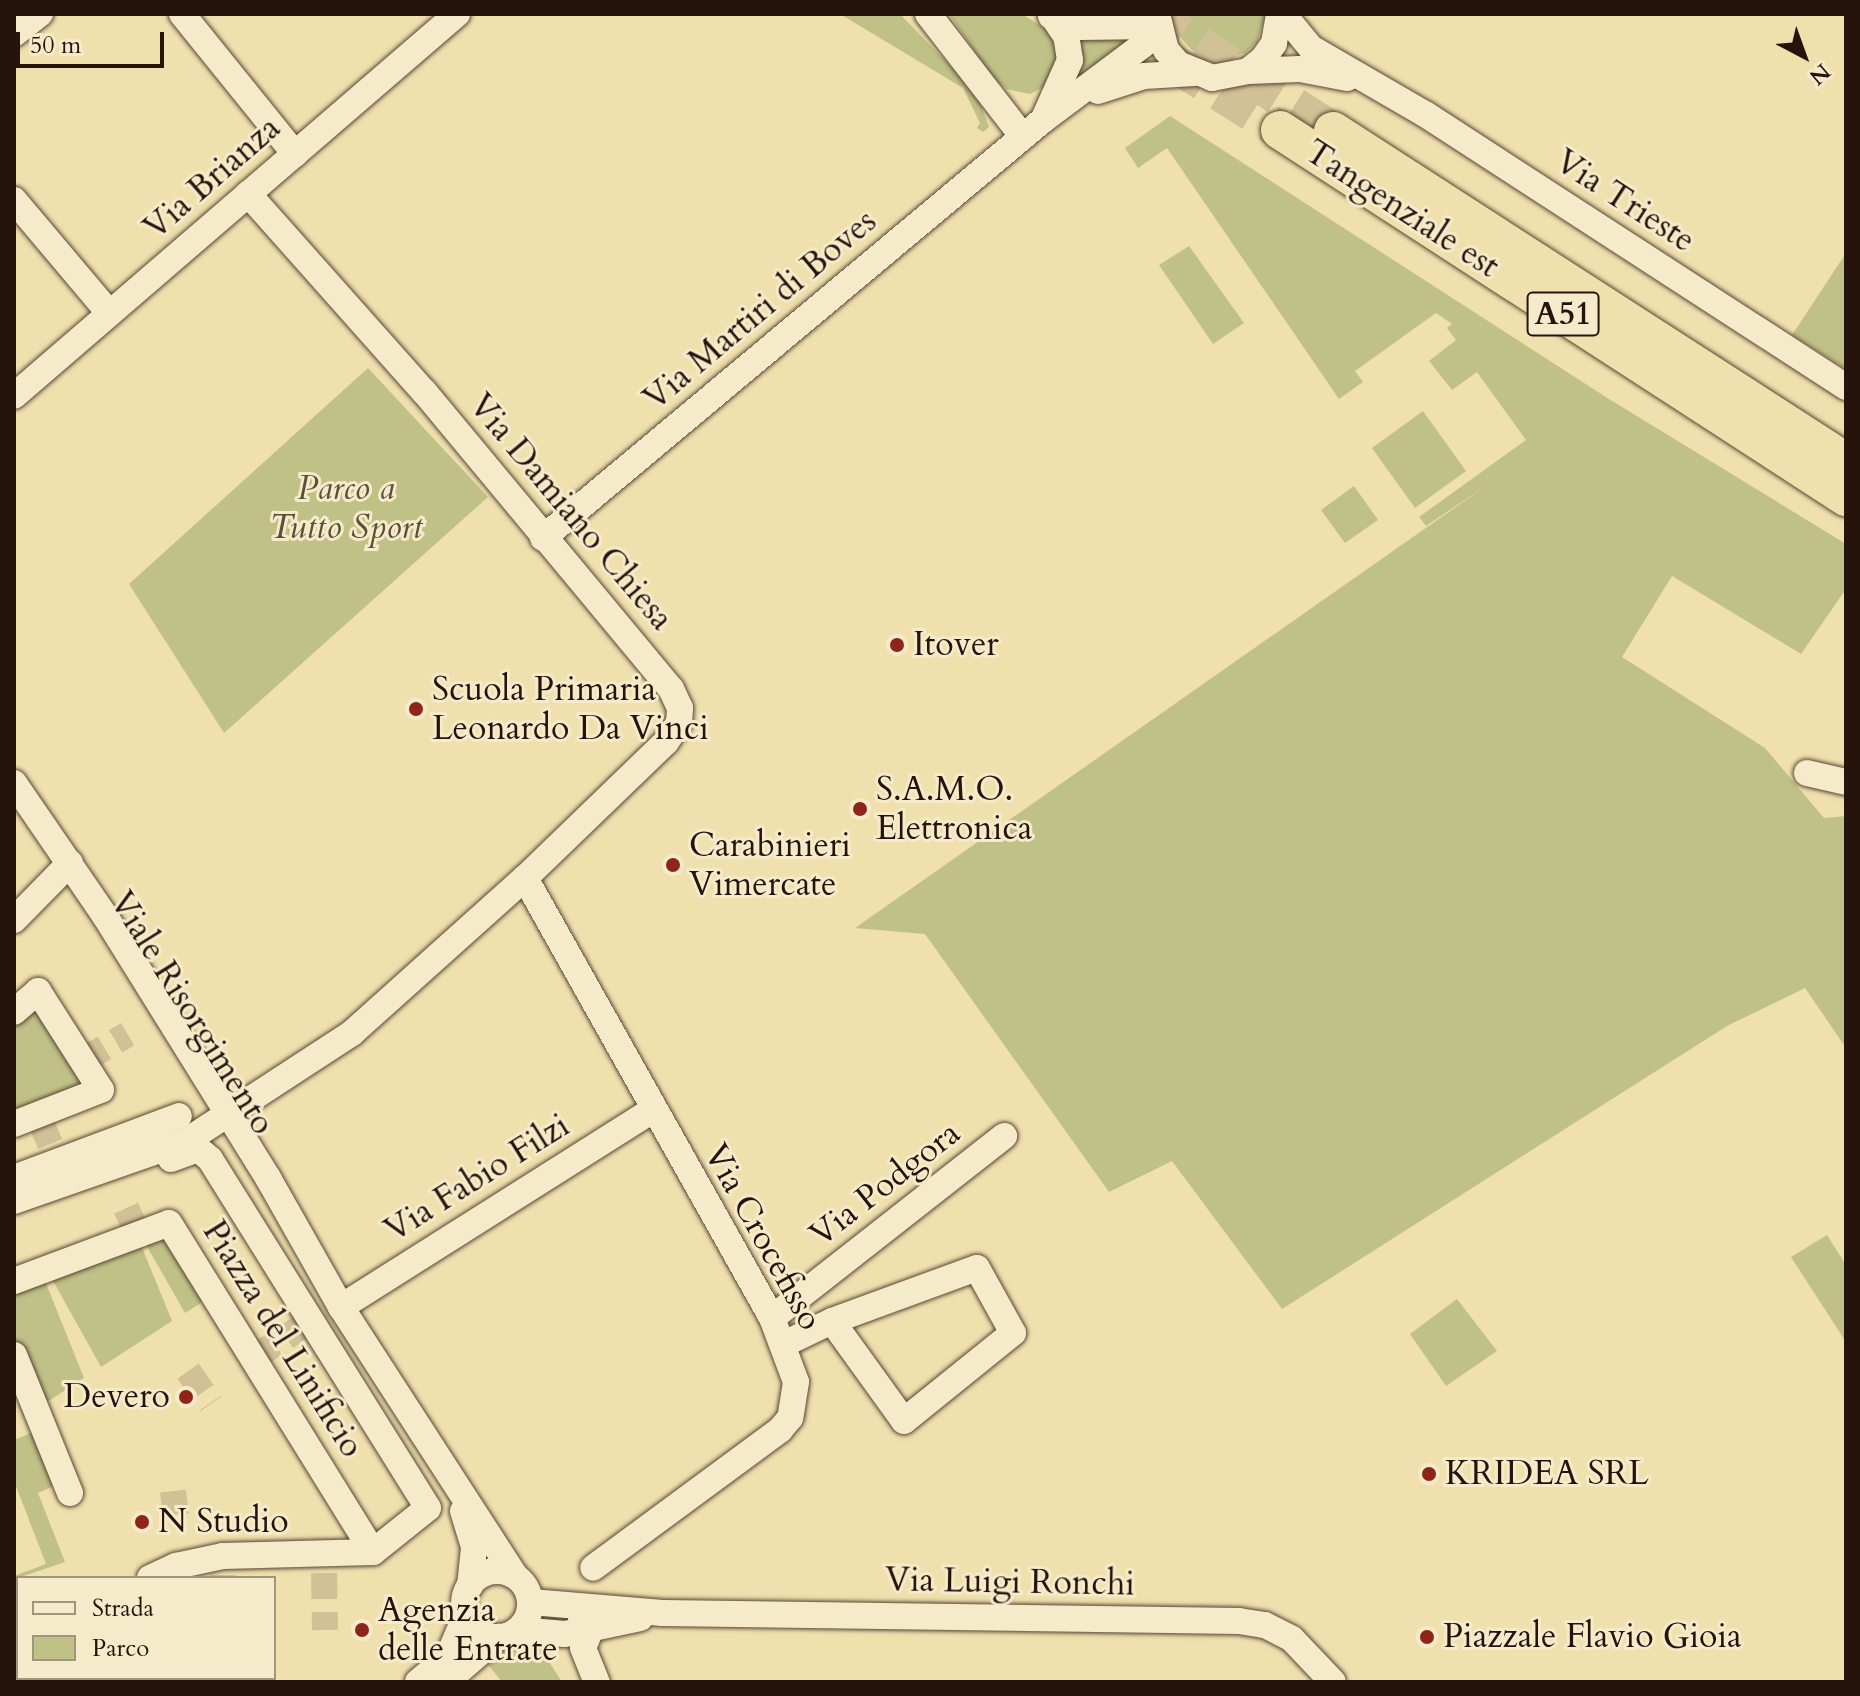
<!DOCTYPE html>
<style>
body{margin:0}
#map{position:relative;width:1860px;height:1696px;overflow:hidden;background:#f0e0ae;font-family:Cardo,serif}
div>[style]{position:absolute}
.green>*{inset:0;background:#bfc186}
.minor-tunnel>*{height:26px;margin-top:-13px;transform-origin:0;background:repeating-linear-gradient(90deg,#d2c196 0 26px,transparent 0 39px)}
.highway-tunnel>*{height:38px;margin-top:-19px;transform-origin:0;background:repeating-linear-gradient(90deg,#d2c196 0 38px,transparent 0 57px)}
.roads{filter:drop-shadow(0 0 2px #584634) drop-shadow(0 0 2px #584634)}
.minor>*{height:26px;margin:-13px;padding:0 13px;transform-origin:13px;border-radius:13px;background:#f5ebca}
.minor>.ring{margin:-13px;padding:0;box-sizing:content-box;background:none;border:26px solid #f5ebca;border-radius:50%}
.highway>*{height:38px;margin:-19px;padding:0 19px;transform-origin:19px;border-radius:19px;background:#f0e0ae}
.dots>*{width:22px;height:22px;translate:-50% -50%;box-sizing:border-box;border:4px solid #f5ebca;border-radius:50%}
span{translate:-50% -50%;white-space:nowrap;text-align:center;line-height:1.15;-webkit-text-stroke:6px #f5ebca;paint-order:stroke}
.shield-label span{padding:2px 6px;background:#f5ebca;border:2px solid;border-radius:6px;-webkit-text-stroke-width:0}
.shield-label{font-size:32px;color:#25130c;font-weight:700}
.street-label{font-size:34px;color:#25130c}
.park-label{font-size:34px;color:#5b5037;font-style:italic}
.poi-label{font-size:34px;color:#25130c}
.left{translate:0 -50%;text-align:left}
.right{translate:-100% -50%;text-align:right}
.frame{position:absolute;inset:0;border:16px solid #25130c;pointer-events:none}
.legend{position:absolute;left:16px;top:1576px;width:260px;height:104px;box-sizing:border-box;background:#f5ebca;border:2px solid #a2957e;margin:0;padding:10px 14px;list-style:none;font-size:24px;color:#25130c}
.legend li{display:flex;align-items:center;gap:16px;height:40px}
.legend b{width:40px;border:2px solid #a2957e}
.north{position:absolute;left:1764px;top:16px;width:80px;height:80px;-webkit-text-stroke:6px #f5ebca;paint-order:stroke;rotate:139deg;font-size:22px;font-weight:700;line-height:32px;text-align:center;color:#25130c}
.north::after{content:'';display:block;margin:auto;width:28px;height:36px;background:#25130c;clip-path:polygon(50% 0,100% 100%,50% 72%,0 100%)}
.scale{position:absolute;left:16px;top:32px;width:148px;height:36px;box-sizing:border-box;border:4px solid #25130c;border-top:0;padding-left:10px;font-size:24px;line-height:28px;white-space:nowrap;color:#25130c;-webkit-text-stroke:6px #f5ebca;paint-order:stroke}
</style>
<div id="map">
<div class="green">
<i style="clip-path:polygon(840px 14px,900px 14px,956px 72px,980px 103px,989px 127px,983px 132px,977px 128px,980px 123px,963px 88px)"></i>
<i style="clip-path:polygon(949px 14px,1022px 14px,1041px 26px,1051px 34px,1061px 59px,1052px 83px,1030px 94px,1007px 89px,994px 79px)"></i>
<i style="clip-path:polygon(1175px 14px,1266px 14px,1257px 42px,1245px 53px,1221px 60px,1192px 50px,1182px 39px)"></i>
<i style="clip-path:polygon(1140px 34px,1077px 79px,1074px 79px,1076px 38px)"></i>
<i style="clip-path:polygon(1170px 116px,1609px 399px,1846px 544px,1846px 589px,1801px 654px,1672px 576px,1622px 657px,1765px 748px,1824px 818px,1846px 816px,1846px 1048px,1805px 988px,1727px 1026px,1282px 1309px,1172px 1161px,1109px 1192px,925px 934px,855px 928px,1490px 483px,1426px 526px,1419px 517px,1526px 440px,1477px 372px,1452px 390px,1429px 361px,1456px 340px,1447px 328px,1452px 324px,1436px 313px,1355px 371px,1363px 382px,1339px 399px,1167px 148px,1138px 168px,1125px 148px)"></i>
<i style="clip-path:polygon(1189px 246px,1244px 323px,1213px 344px,1159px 265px)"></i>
<i style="clip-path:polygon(1846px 253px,1846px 369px,1792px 335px)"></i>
<i style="clip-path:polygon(368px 368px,488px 497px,224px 733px,129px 584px)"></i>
<i style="clip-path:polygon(1423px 411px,1466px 471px,1415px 508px,1372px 448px)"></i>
<i style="clip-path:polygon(1354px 486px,1378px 520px,1345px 543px,1321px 510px)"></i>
<i style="clip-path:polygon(35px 1002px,86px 1086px,14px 1116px,14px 1021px)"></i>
<i style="clip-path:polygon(166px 1235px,207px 1299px,185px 1313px,145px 1243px)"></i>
<i style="clip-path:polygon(1827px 1235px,1846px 1265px,1846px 1342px,1791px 1257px)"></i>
<i style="clip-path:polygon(141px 1245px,172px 1321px,101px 1367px,52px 1279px)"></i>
<i style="clip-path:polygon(45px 1281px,84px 1378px,41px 1406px,14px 1337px,14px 1293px)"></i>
<i style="clip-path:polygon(1457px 1299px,1497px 1351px,1446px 1386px,1410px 1334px)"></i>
<i style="clip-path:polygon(36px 1431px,56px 1485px,38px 1493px,65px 1562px,18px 1578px,18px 1600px,14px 1576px,46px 1564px,14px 1481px,14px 1440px)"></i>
<i style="clip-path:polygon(524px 1641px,539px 1646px,562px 1682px,502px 1682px,486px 1662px)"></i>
</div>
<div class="minor-tunnel">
<i style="left:82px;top:1061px;width:53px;rotate:-30.4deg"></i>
<i style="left:40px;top:1120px;width:38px;rotate:67deg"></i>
<i style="left:126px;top:1208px;width:19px;rotate:65deg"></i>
<i style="left:253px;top:1358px;width:69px;rotate:-32.5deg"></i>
<i style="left:188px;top:1371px;width:40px;rotate:55.1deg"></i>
<i style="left:173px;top:1491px;width:24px;rotate:83deg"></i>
<i style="left:324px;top:1573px;width:57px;rotate:89deg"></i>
<i style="left:223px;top:1575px;width:3px;rotate:90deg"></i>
</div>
<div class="highway-tunnel">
<i style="left:1150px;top:14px;width:217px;rotate:32.6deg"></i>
<i style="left:1172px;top:62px;width:128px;rotate:32.2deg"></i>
</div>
<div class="roads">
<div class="minor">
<i style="left:182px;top:14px;width:180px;rotate:51.1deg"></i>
<i style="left:928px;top:14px;width:155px;rotate:52.3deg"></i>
<i style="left:1157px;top:14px;width:37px;rotate:76deg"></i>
<i style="left:1166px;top:50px;width:18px;rotate:49deg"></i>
<i style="left:1178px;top:64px;width:37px;rotate:22deg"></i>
<i style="left:1212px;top:78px;width:37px;rotate:-11deg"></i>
<i style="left:1248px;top:71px;width:19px;rotate:-39deg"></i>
<i style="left:1263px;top:59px;width:19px;rotate:-55deg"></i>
<i style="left:1274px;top:43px;width:29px;rotate:-80deg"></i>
<i style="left:1283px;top:14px;width:44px;rotate:50.5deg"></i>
<i style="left:1311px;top:48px;width:132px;rotate:30.1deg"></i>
<i style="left:1425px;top:114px;width:502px;rotate:32.96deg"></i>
<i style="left:1051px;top:16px;width:30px;rotate:21deg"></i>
<i style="left:1079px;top:27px;width:78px;rotate:-0.7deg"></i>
<i style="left:14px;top:34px;width:33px;rotate:-38deg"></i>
<i style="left:1248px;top:71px;width:52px;rotate:-2.2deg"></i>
<i style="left:1300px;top:69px;width:48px;rotate:10.8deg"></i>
<i style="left:1098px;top:91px;width:48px;rotate:-18.1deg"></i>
<i style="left:1144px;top:76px;width:50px;rotate:-3.4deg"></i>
<i style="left:1045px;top:116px;width:61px;rotate:-65.9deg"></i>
<i style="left:1070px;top:60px;width:24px;rotate:-99deg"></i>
<i style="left:1066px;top:36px;width:22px;rotate:-124deg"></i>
<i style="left:14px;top:200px;width:148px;rotate:49.9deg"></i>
<i style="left:14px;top:396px;width:585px;rotate:-40.77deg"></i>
<i style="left:543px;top:538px;width:652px;rotate:-39.9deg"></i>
<i style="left:1043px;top:120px;width:145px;rotate:-36.9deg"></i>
<i style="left:1807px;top:773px;width:40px;rotate:13deg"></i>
<i style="left:14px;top:783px;width:161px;rotate:55.6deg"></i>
<i style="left:105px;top:916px;width:309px;rotate:58.1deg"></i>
<i style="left:268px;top:1178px;width:148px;rotate:60.5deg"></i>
<i style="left:341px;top:1307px;width:320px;rotate:57.1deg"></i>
<i style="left:525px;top:878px;width:505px;rotate:60.69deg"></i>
<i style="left:772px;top:1318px;width:68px;rotate:69.4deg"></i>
<i style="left:796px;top:1382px;width:36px;rotate:99deg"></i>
<i style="left:790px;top:1418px;width:16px;rotate:130deg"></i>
<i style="left:780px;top:1430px;width:232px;rotate:143.6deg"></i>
<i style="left:14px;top:920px;width:80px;rotate:-45.5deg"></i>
<i style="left:14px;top:1012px;width:32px;rotate:-41deg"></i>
<i style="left:38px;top:991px;width:117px;rotate:57.5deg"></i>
<i style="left:101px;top:1090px;width:93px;rotate:158.7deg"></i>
<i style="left:14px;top:1178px;width:176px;rotate:-20.6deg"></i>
<i style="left:14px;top:1201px;width:184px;rotate:-19.3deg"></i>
<i style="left:188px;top:1140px;width:196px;rotate:-33.1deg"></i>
<i style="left:352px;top:1033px;width:232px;rotate:-41.9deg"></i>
<i style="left:525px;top:878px;width:196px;rotate:-44deg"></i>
<i style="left:666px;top:742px;width:23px;rotate:-56deg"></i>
<i style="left:679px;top:723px;width:15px;rotate:-86deg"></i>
<i style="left:680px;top:708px;width:21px;rotate:-115deg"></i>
<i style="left:671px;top:689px;width:386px;rotate:-129.7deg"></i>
<i style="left:424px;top:392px;width:265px;rotate:-131.6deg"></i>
<i style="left:14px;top:1281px;width:165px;rotate:-20.5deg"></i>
<i style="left:169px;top:1223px;width:387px;rotate:58.2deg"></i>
<i style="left:341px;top:1307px;width:367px;rotate:-32.3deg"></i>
<i style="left:772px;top:1318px;width:295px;rotate:-38.1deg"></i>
<i style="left:784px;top:1344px;width:53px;rotate:-25.6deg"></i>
<i style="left:832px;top:1321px;width:154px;rotate:-20.1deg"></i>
<i style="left:977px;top:1268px;width:74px;rotate:61deg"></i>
<i style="left:1013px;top:1333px;width:140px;rotate:141.1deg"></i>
<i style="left:904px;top:1421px;width:123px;rotate:-125.8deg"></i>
<i style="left:14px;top:1355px;width:149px;rotate:67.9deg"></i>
<i style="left:463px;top:1511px;width:39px;rotate:73deg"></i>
<i style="left:474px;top:1548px;width:38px;rotate:96deg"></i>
<i class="ring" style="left:464px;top:1571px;width:40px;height:40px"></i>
<i style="left:150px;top:1578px;width:29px;rotate:-25deg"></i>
<i style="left:176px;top:1566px;width:48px;rotate:-12deg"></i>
<i style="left:223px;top:1556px;width:150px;rotate:-1.5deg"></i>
<i style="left:373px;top:1552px;width:70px;rotate:-38.7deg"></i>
<i style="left:428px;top:1508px;width:411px;rotate:-122deg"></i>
<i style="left:210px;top:1159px;width:16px;rotate:-140deg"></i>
<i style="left:198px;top:1149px;width:29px;rotate:160deg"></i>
<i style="left:531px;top:1602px;width:132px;rotate:4.8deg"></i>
<i style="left:663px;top:1613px;width:576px;rotate:0.8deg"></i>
<i style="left:1239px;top:1621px;width:26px;rotate:9deg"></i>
<i style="left:1265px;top:1625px;width:30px;rotate:27deg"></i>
<i style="left:1292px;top:1639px;width:59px;rotate:46.4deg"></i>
<i style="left:14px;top:1604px;width:11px;rotate:68deg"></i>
<i style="left:581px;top:1621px;width:13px;rotate:48deg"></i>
<i style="left:590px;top:1631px;width:18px;rotate:112deg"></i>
<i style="left:583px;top:1648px;width:37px;rotate:68deg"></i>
<i style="left:518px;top:1630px;width:47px;rotate:4.9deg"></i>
<i style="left:565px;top:1634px;width:77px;rotate:-12deg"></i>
<i style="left:14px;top:1653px;width:11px;rotate:68deg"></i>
<i style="left:44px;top:1678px;width:4px;rotate:63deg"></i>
<i style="left:69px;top:1682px;width:4px;rotate:-76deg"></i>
<i style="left:418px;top:1682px;width:39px;rotate:-40deg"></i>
<i style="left:448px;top:1657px;width:46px;rotate:-66.8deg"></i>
<i style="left:446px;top:1682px;width:69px;rotate:-40.9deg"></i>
</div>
<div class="highway">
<i style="left:1280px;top:130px;width:675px;rotate:32.96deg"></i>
<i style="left:1333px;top:131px;width:611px;rotate:32.83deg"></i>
</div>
</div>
<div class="dots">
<i style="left:897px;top:645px;background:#8f2418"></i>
<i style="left:416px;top:709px;background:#8f2418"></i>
<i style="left:860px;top:809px;background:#8f2418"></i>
<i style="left:673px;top:865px;background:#8f2418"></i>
<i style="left:186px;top:1397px;background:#8f2418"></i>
<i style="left:1429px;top:1474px;background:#8f2418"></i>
<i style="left:142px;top:1522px;background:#8f2418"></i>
<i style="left:362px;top:1630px;background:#8f2418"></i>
<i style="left:1427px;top:1637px;background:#8f2418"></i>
</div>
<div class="shield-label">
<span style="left:1563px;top:314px">A51</span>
</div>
<div class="street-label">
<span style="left:212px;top:178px;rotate:-41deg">Via Brianza</span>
<span style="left:1625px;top:201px;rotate:33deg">Via Trieste</span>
<span style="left:1402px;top:209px;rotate:33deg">Tangenziale est</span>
<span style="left:760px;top:310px;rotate:-40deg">Via Martiri di Boves</span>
<span style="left:571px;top:512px;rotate:50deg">Via Damiano Chiesa</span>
<span style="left:192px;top:1013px;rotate:58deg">Viale Risorgimento</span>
<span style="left:477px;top:1178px;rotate:-32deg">Via Fabio Filzi</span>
<span style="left:885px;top:1184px;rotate:-38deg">Via Podgora</span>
<span style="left:763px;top:1237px;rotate:61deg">Via Crocefisso</span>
<span style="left:283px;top:1339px;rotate:58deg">Piazza del Linificio</span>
<span style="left:1010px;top:1582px;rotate:1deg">Via Luigi Ronchi</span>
</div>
<div class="park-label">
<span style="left:346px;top:508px">Parco a<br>Tutto Sport</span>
</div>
<div class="poi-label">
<span class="left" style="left:913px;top:645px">Itover</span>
<span class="left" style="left:432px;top:709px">Scuola Primaria<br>Leonardo Da Vinci</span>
<span class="left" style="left:876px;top:809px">S.A.M.O.<br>Elettronica</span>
<span class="left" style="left:689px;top:865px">Carabinieri<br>Vimercate</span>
<span class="right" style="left:170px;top:1397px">Devero</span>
<span class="left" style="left:1445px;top:1474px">KRIDEA SRL</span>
<span class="left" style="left:158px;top:1522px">N Studio</span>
<span class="left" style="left:378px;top:1630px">Agenzia<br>delle Entrate</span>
<span class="left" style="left:1443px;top:1637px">Piazzale Flavio Gioia</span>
</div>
<div class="frame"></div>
<ul class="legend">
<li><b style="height:10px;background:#f5ebca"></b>Strada</li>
<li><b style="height:22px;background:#bfc186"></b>Parco</li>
</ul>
<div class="north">N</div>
<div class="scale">50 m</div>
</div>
